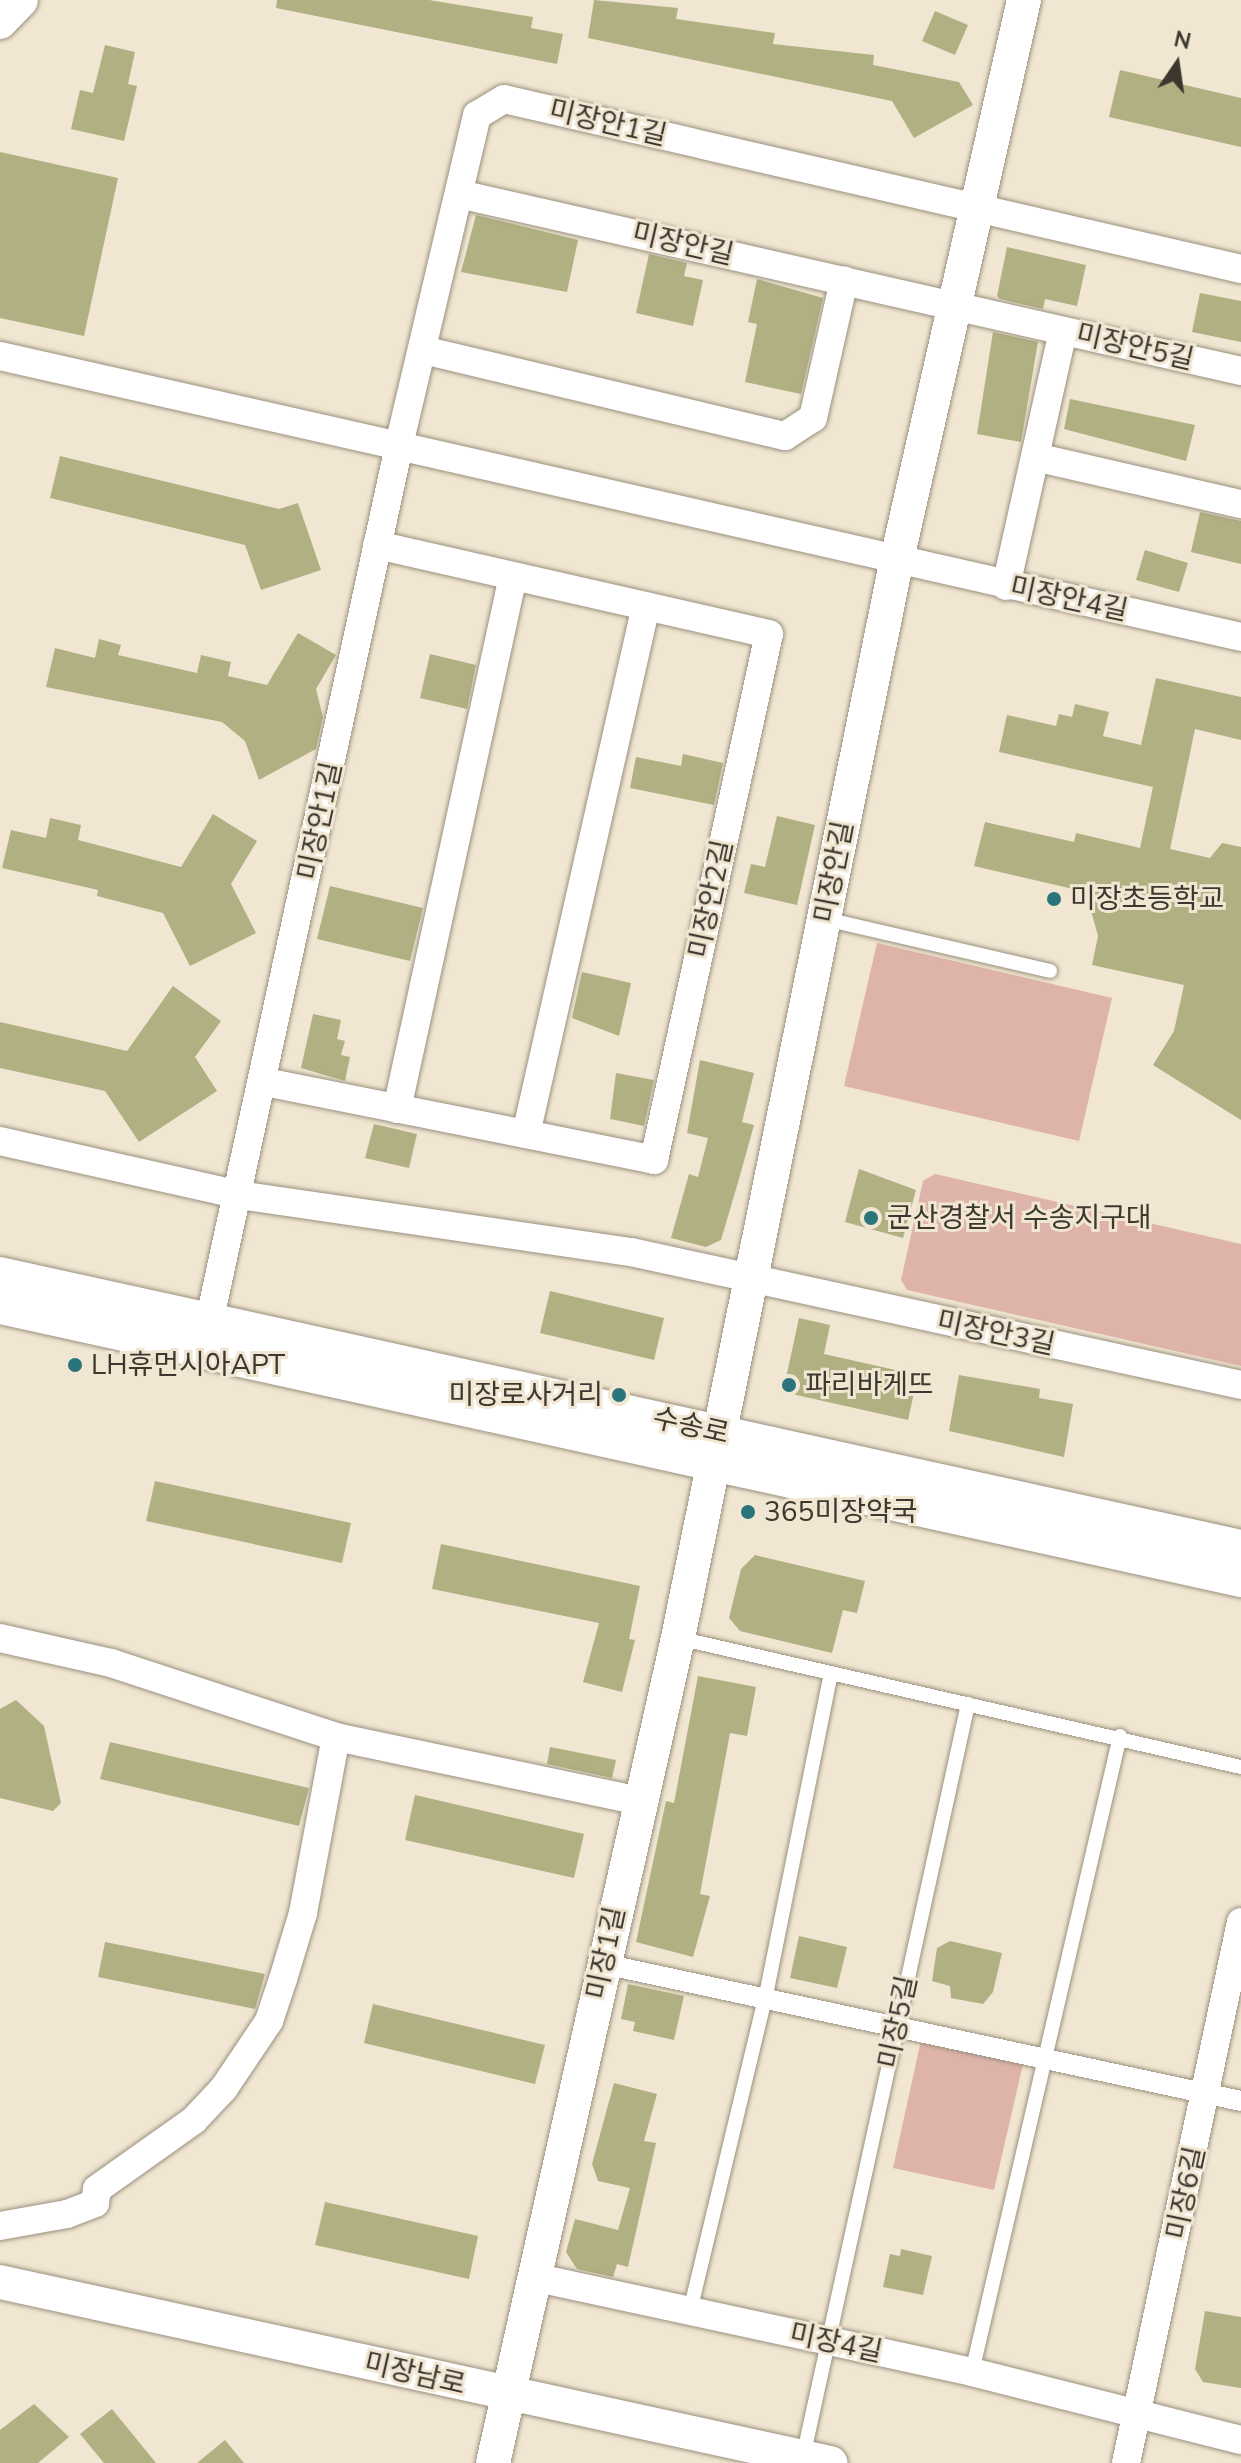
<!DOCTYPE html>
<meta charset="utf-8">
<style>
body{margin:0}
#map{position:relative;width:1241px;height:2463px;overflow:hidden;background:#f1e6d2;font-family:"Nunito Sans","Noto Sans KR",sans-serif}
div>[style]{position:absolute}
.green>*{inset:0;background:#deb4aa}
.building>*{inset:0;background:#b0b083}
.roads{filter:drop-shadow(0 0 2px #9a907e) drop-shadow(0 0 2px #9a907e)}
.service>*{height:14px;margin:-7px;padding:0 7px;transform-origin:7px;border-radius:7px;background:#fff}
.pedestrian>*{height:20px;margin:-10px;padding:0 10px;transform-origin:10px;border-radius:10px;background:#fff}
.minor>*{height:28px;margin:-14px;padding:0 14px;transform-origin:14px;border-radius:14px;background:#fff}
.tertiary>*{height:34px;margin:-17px;padding:0 17px;transform-origin:17px;border-radius:17px;background:#fff}
.dots>*{width:22px;height:22px;translate:-50% -50%;box-sizing:border-box;border:4px solid #f1e6d2;border-radius:50%}
span{translate:-50% -50%;white-space:nowrap;text-align:center;line-height:1.15;-webkit-text-stroke:6px #f1e6d2;paint-order:stroke}
.street-label{font-size:28px;color:#3c3830}
.poi-label{font-size:28px;color:#3c3830}
.left{translate:0 -50%;text-align:left}
.right{translate:-100% -50%;text-align:right}
.north{position:absolute;left:1137px;top:24px;width:80px;height:80px;-webkit-text-stroke:6px #f1e6d2;paint-order:stroke;rotate:13deg;font-size:22px;font-weight:700;line-height:32px;text-align:center;color:#3c3830}
.north::after{content:'';display:block;margin:auto;width:28px;height:36px;background:#3c3830;clip-path:polygon(50% 0,100% 100%,50% 72%,0 100%)}
</style>
<div id="map">
<div class="green">
<i style="clip-path:polygon(877px 943px,1112px 998px,1079px 1141px,844px 1086px)"></i>
<i style="clip-path:polygon(935px 1174px,1241px 1244px,1241px 1366px,907px 1290px,901px 1280px,923px 1181px)"></i>
<i style="clip-path:polygon(921px 2040px,1023px 2064px,994px 2190px,893px 2168px)"></i>
</div>
<div class="building">
<i style="clip-path:polygon(277px 0,429px 0,533px 17px,531px 28px,563px 34px,557px 64px,276px 8px)"></i>
<i style="clip-path:polygon(594px 0,678px 8px,676px 19px,775px 33px,773px 44px,874px 55px,873px 65px,959px 82px,973px 105px,914px 138px,892px 101px,588px 38px)"></i>
<i style="clip-path:polygon(935px 11px,968px 25px,955px 55px,922px 41px)"></i>
<i style="clip-path:polygon(105px 45px,135px 52px,128px 84px,137px 86px,124px 141px,71px 129px,80px 90px,93px 93px)"></i>
<i style="clip-path:polygon(1120px 70px,1241px 98px,1241px 147px,1109px 117px)"></i>
<i style="clip-path:polygon(0 152px,118px 178px,84px 336px,0 318px)"></i>
<i style="clip-path:polygon(476px 215px,578px 240px,567px 292px,461px 272px)"></i>
<i style="clip-path:polygon(1007px 247px,1086px 265px,1077px 306px,1045px 299px,1043px 309px,1000px 299px,997px 296px)"></i>
<i style="clip-path:polygon(649px 254px,687px 263px,684px 276px,703px 280px,693px 326px,636px 313px)"></i>
<i style="clip-path:polygon(757px 279px,823px 298px,801px 394px,745px 382px,757px 324px,748px 322px)"></i>
<i style="clip-path:polygon(1200px 293px,1241px 301px,1241px 342px,1192px 332px)"></i>
<i style="clip-path:polygon(993px 332px,1038px 342px,1021px 442px,977px 434px)"></i>
<i style="clip-path:polygon(1070px 399px,1195px 425px,1186px 461px,1064px 429px)"></i>
<i style="clip-path:polygon(60px 456px,279px 509px,298px 503px,321px 570px,261px 590px,245px 545px,50px 498px)"></i>
<i style="clip-path:polygon(1200px 512px,1241px 521px,1241px 564px,1191px 552px)"></i>
<i style="clip-path:polygon(1145px 550px,1188px 563px,1179px 592px,1136px 580px)"></i>
<i style="clip-path:polygon(298px 633px,336px 655px,316px 689px,323px 717px,316px 749px,259px 780px,245px 741px,222px 722px,46px 687px,55px 648px,95px 658px,99px 639px,121px 645px,118px 655px,197px 673px,201px 655px,231px 662px,228px 676px,267px 685px)"></i>
<i style="clip-path:polygon(430px 654px,476px 665px,467px 709px,420px 698px)"></i>
<i style="clip-path:polygon(1156px 678px,1241px 697px,1241px 740px,1195px 729px,1170px 849px,1210px 858px,1222px 843px,1241px 847px,1241px 1120px,1153px 1065px,1174px 1031px,1184px 985px,1092px 965px,1098px 936px,1086px 892px,974px 866px,985px 822px,1074px 842px,1076px 833px,1140px 848px,1153px 787px,999px 752px,1007px 715px,1056px 726px,1059px 714px,1072px 717px,1075px 704px,1109px 712px,1103px 736px,1141px 745px)"></i>
<i style="clip-path:polygon(683px 754px,723px 763px,714px 805px,630px 788px,636px 757px,681px 766px)"></i>
<i style="clip-path:polygon(213px 814px,257px 841px,231px 884px,256px 933px,190px 966px,163px 913px,97px 896px,98px 890px,2px 868px,11px 830px,46px 838px,50px 818px,81px 825px,78px 840px,181px 867px)"></i>
<i style="clip-path:polygon(777px 816px,815px 825px,797px 905px,744px 893px,751px 864px,765px 867px)"></i>
<i style="clip-path:polygon(330px 886px,423px 908px,410px 961px,317px 939px)"></i>
<i style="clip-path:polygon(582px 972px,631px 983px,619px 1036px,572px 1018px)"></i>
<i style="clip-path:polygon(173px 986px,221px 1021px,195px 1057px,217px 1091px,139px 1142px,105px 1091px,0 1068px,0 1022px,127px 1051px)"></i>
<i style="clip-path:polygon(313px 1014px,341px 1020px,337px 1039px,345px 1041px,341px 1055px,350px 1057px,345px 1081px,301px 1068px)"></i>
<i style="clip-path:polygon(700px 1060px,754px 1073px,742px 1122px,754px 1125px,739px 1179px,721px 1240px,706px 1247px,671px 1238px,689px 1174px,698px 1177px,708px 1138px,687px 1133px)"></i>
<i style="clip-path:polygon(616px 1073px,654px 1080px,644px 1126px,610px 1119px)"></i>
<i style="clip-path:polygon(374px 1124px,417px 1134px,409px 1168px,365px 1158px)"></i>
<i style="clip-path:polygon(859px 1169px,916px 1190px,903px 1238px,845px 1222px)"></i>
<i style="clip-path:polygon(550px 1291px,664px 1318px,654px 1360px,540px 1333px)"></i>
<i style="clip-path:polygon(799px 1318px,830px 1325px,824px 1354px,918px 1375px,908px 1420px,783px 1392px)"></i>
<i style="clip-path:polygon(959px 1375px,1040px 1389px,1039px 1398px,1073px 1404px,1064px 1457px,949px 1431px)"></i>
<i style="clip-path:polygon(155px 1481px,351px 1523px,342px 1563px,146px 1521px)"></i>
<i style="clip-path:polygon(441px 1544px,640px 1586px,629px 1639px,635px 1640px,622px 1692px,583px 1682px,599px 1623px,432px 1589px)"></i>
<i style="clip-path:polygon(755px 1555px,865px 1581px,857px 1613px,843px 1610px,832px 1653px,740px 1631px,729px 1618px,741px 1569px)"></i>
<i style="clip-path:polygon(698px 1676px,756px 1687px,747px 1736px,730px 1733px,700px 1894px,710px 1896px,693px 1957px,636px 1942px,666px 1801px,674px 1803px)"></i>
<i style="clip-path:polygon(16px 1700px,44px 1726px,61px 1803px,53px 1811px,0 1798px,0 1709px)"></i>
<i style="clip-path:polygon(110px 1742px,309px 1788px,299px 1826px,100px 1779px)"></i>
<i style="clip-path:polygon(550px 1747px,616px 1760px,612px 1778px,547px 1764px)"></i>
<i style="clip-path:polygon(415px 1795px,584px 1834px,574px 1878px,405px 1840px)"></i>
<i style="clip-path:polygon(799px 1936px,847px 1947px,837px 1988px,790px 1978px)"></i>
<i style="clip-path:polygon(950px 1941px,1002px 1953px,993px 1992px,983px 2004px,951px 1998px,950px 1986px,932px 1981px,937px 1948px)"></i>
<i style="clip-path:polygon(105px 1942px,265px 1974px,255px 2009px,98px 1977px)"></i>
<i style="clip-path:polygon(628px 1984px,684px 1996px,674px 2040px,633px 2031px,635px 2022px,621px 2019px)"></i>
<i style="clip-path:polygon(373px 2004px,545px 2045px,535px 2084px,364px 2043px)"></i>
<i style="clip-path:polygon(614px 2083px,657px 2094px,644px 2141px,656px 2143px,628px 2267px,617px 2264px,613px 2277px,577px 2269px,566px 2252px,575px 2219px,618px 2230px,630px 2188px,598px 2181px,592px 2164px)"></i>
<i style="clip-path:polygon(325px 2202px,478px 2236px,469px 2279px,315px 2245px)"></i>
<i style="clip-path:polygon(901px 2249px,932px 2256px,923px 2295px,883px 2287px,890px 2254px,900px 2256px)"></i>
<i style="clip-path:polygon(1205px 2311px,1241px 2317px,1241px 2388px,1203px 2382px,1195px 2369px)"></i>
<i style="clip-path:polygon(34px 2404px,69px 2437px,38px 2463px,0 2463px,0 2430px)"></i>
<i style="clip-path:polygon(112px 2409px,156px 2463px,104px 2463px,80px 2434px)"></i>
<i style="clip-path:polygon(225px 2440px,244px 2463px,197px 2463px)"></i>
</div>
<div class="roads">
<div class="service">
<i style="left:825px;top:919px;width:231px;rotate:13deg"></i>
<i style="left:678px;top:1638px;width:578px;rotate:12.91deg"></i>
<i style="left:690px;top:2311px;width:325px;rotate:-76.5deg"></i>
<i style="left:766px;top:1995px;width:324px;rotate:-78.6deg"></i>
<i style="left:972px;top:2372px;width:653px;rotate:-76.9deg"></i>
<i style="left:803px;top:2457px;width:771px;rotate:-77.64deg"></i>
</div>
<div class="pedestrian">
<i style="left:604px;top:1964px;width:652px;rotate:12.14deg"></i>
</div>
<div class="minor">
<i style="left:459px;top:194px;width:802px;rotate:12.75deg"></i>
<i style="left:1241px;top:269px;width:756px;rotate:-167.01deg"></i>
<i style="left:504px;top:99px;width:31px;rotate:149deg"></i>
<i style="left:477px;top:115px;width:340px;rotate:103.3deg"></i>
<i style="left:399px;top:446px;width:863px;rotate:12.78deg"></i>
<i style="left:423px;top:350px;width:372px;rotate:13.4deg"></i>
<i style="left:785px;top:436px;width:33px;rotate:-33deg"></i>
<i style="left:813px;top:418px;width:141px;rotate:-77.3deg"></i>
<i style="left:0;top:356px;width:409px;rotate:12.7deg"></i>
<i style="left:399px;top:446px;width:892px;rotate:102.23deg"></i>
<i style="left:1035px;top:457px;width:211px;rotate:12.9deg"></i>
<i style="left:1006px;top:586px;width:261px;rotate:-77.4deg"></i>
<i style="left:265px;top:1082px;width:397px;rotate:11.3deg"></i>
<i style="left:654px;top:1160px;width:538px;rotate:-77.67deg"></i>
<i style="left:769px;top:634px;width:402px;rotate:-167.2deg"></i>
<i style="left:397px;top:1109px;width:545px;rotate:-77.72deg"></i>
<i style="left:526px;top:1134px;width:541px;rotate:-77.2deg"></i>
<i style="left:0;top:1141px;width:245px;rotate:12.7deg"></i>
<i style="left:239px;top:1195px;width:396px;rotate:8.3deg"></i>
<i style="left:631px;top:1252px;width:624px;rotate:12.3deg"></i>
<i style="left:0;top:1638px;width:114px;rotate:12.7deg"></i>
<i style="left:111px;top:1663px;width:237px;rotate:18.2deg"></i>
<i style="left:0;top:2226px;width:68px;rotate:-10.2deg"></i>
<i style="left:67px;top:2214px;width:30px;rotate:-21deg"></i>
<i style="left:95px;top:2203px;width:14px;rotate:-82deg"></i>
<i style="left:97px;top:2189px;width:119px;rotate:-35.4deg"></i>
<i style="left:194px;top:2120px;width:44px;rotate:-46.8deg"></i>
<i style="left:224px;top:2088px;width:81px;rotate:-56.1deg"></i>
<i style="left:269px;top:2021px;width:44px;rotate:-71.6deg"></i>
<i style="left:283px;top:1979px;width:69px;rotate:-73.1deg"></i>
<i style="left:303px;top:1913px;width:179px;rotate:-79.4deg"></i>
<i style="left:336px;top:1737px;width:310px;rotate:11.9deg"></i>
<i style="left:533px;top:2277px;width:449px;rotate:12.2deg"></i>
<i style="left:972px;top:2372px;width:277px;rotate:14.2deg"></i>
<i style="left:1126px;top:2463px;width:553px;rotate:-78deg"></i>
</div>
<div class="tertiary">
<i style="left:0;top:22px;width:30px;rotate:-46deg"></i>
<i style="left:0;top:1274px;width:1271px;rotate:12.41deg"></i>
<i style="left:0;top:1307px;width:1271px;rotate:12.41deg"></i>
<i style="left:0;top:2282px;width:850px;rotate:12.3deg"></i>
<i style="left:493px;top:2463px;width:845px;rotate:-77.36deg"></i>
<i style="left:678px;top:1638px;width:1101px;rotate:-78.53deg"></i>
<i style="left:897px;top:559px;width:573px;rotate:-77.2deg"></i>
</div>
</div>
<div class="dots">
<i style="left:1054px;top:899px;background:#2b747c"></i>
<i style="left:871px;top:1218px;background:#2b747c"></i>
<i style="left:75px;top:1365px;background:#2b747c"></i>
<i style="left:789px;top:1385px;background:#2b747c"></i>
<i style="left:619px;top:1395px;background:#2b747c"></i>
<i style="left:748px;top:1512px;background:#2b747c"></i>
</div>
<div class="street-label">
<span style="left:608px;top:123px;rotate:13deg">미장안1길</span>
<span style="left:683px;top:244px;rotate:13deg">미장안길</span>
<span style="left:1135px;top:347px;rotate:13deg">미장안5길</span>
<span style="left:1069px;top:599px;rotate:12deg">미장안4길</span>
<span style="left:320px;top:821px;rotate:-78deg">미장안1길</span>
<span style="left:834px;top:872px;rotate:-79deg">미장안길</span>
<span style="left:711px;top:899px;rotate:-78deg">미장안2길</span>
<span style="left:996px;top:1333px;rotate:12deg">미장안3길</span>
<span style="left:691px;top:1426px;rotate:13deg">수송로</span>
<span style="left:606px;top:1953px;rotate:-78deg">미장1길</span>
<span style="left:898px;top:2022px;rotate:-78deg">미장5길</span>
<span style="left:1186px;top:2193px;rotate:-78deg">미장6길</span>
<span style="left:836px;top:2343px;rotate:12deg">미장4길</span>
<span style="left:415px;top:2374px;rotate:13deg">미장남로</span>
</div>
<div class="poi-label">
<span class="left" style="left:1070px;top:899px">미장초등학교</span>
<span class="left" style="left:887px;top:1218px">군산경찰서 수송지구대</span>
<span class="left" style="left:91px;top:1365px">LH휴먼시아APT</span>
<span class="left" style="left:805px;top:1385px">파리바게뜨</span>
<span class="right" style="left:603px;top:1395px">미장로사거리</span>
<span class="left" style="left:764px;top:1512px">365미장약국</span>
</div>
<div class="north">N</div>
</div>
